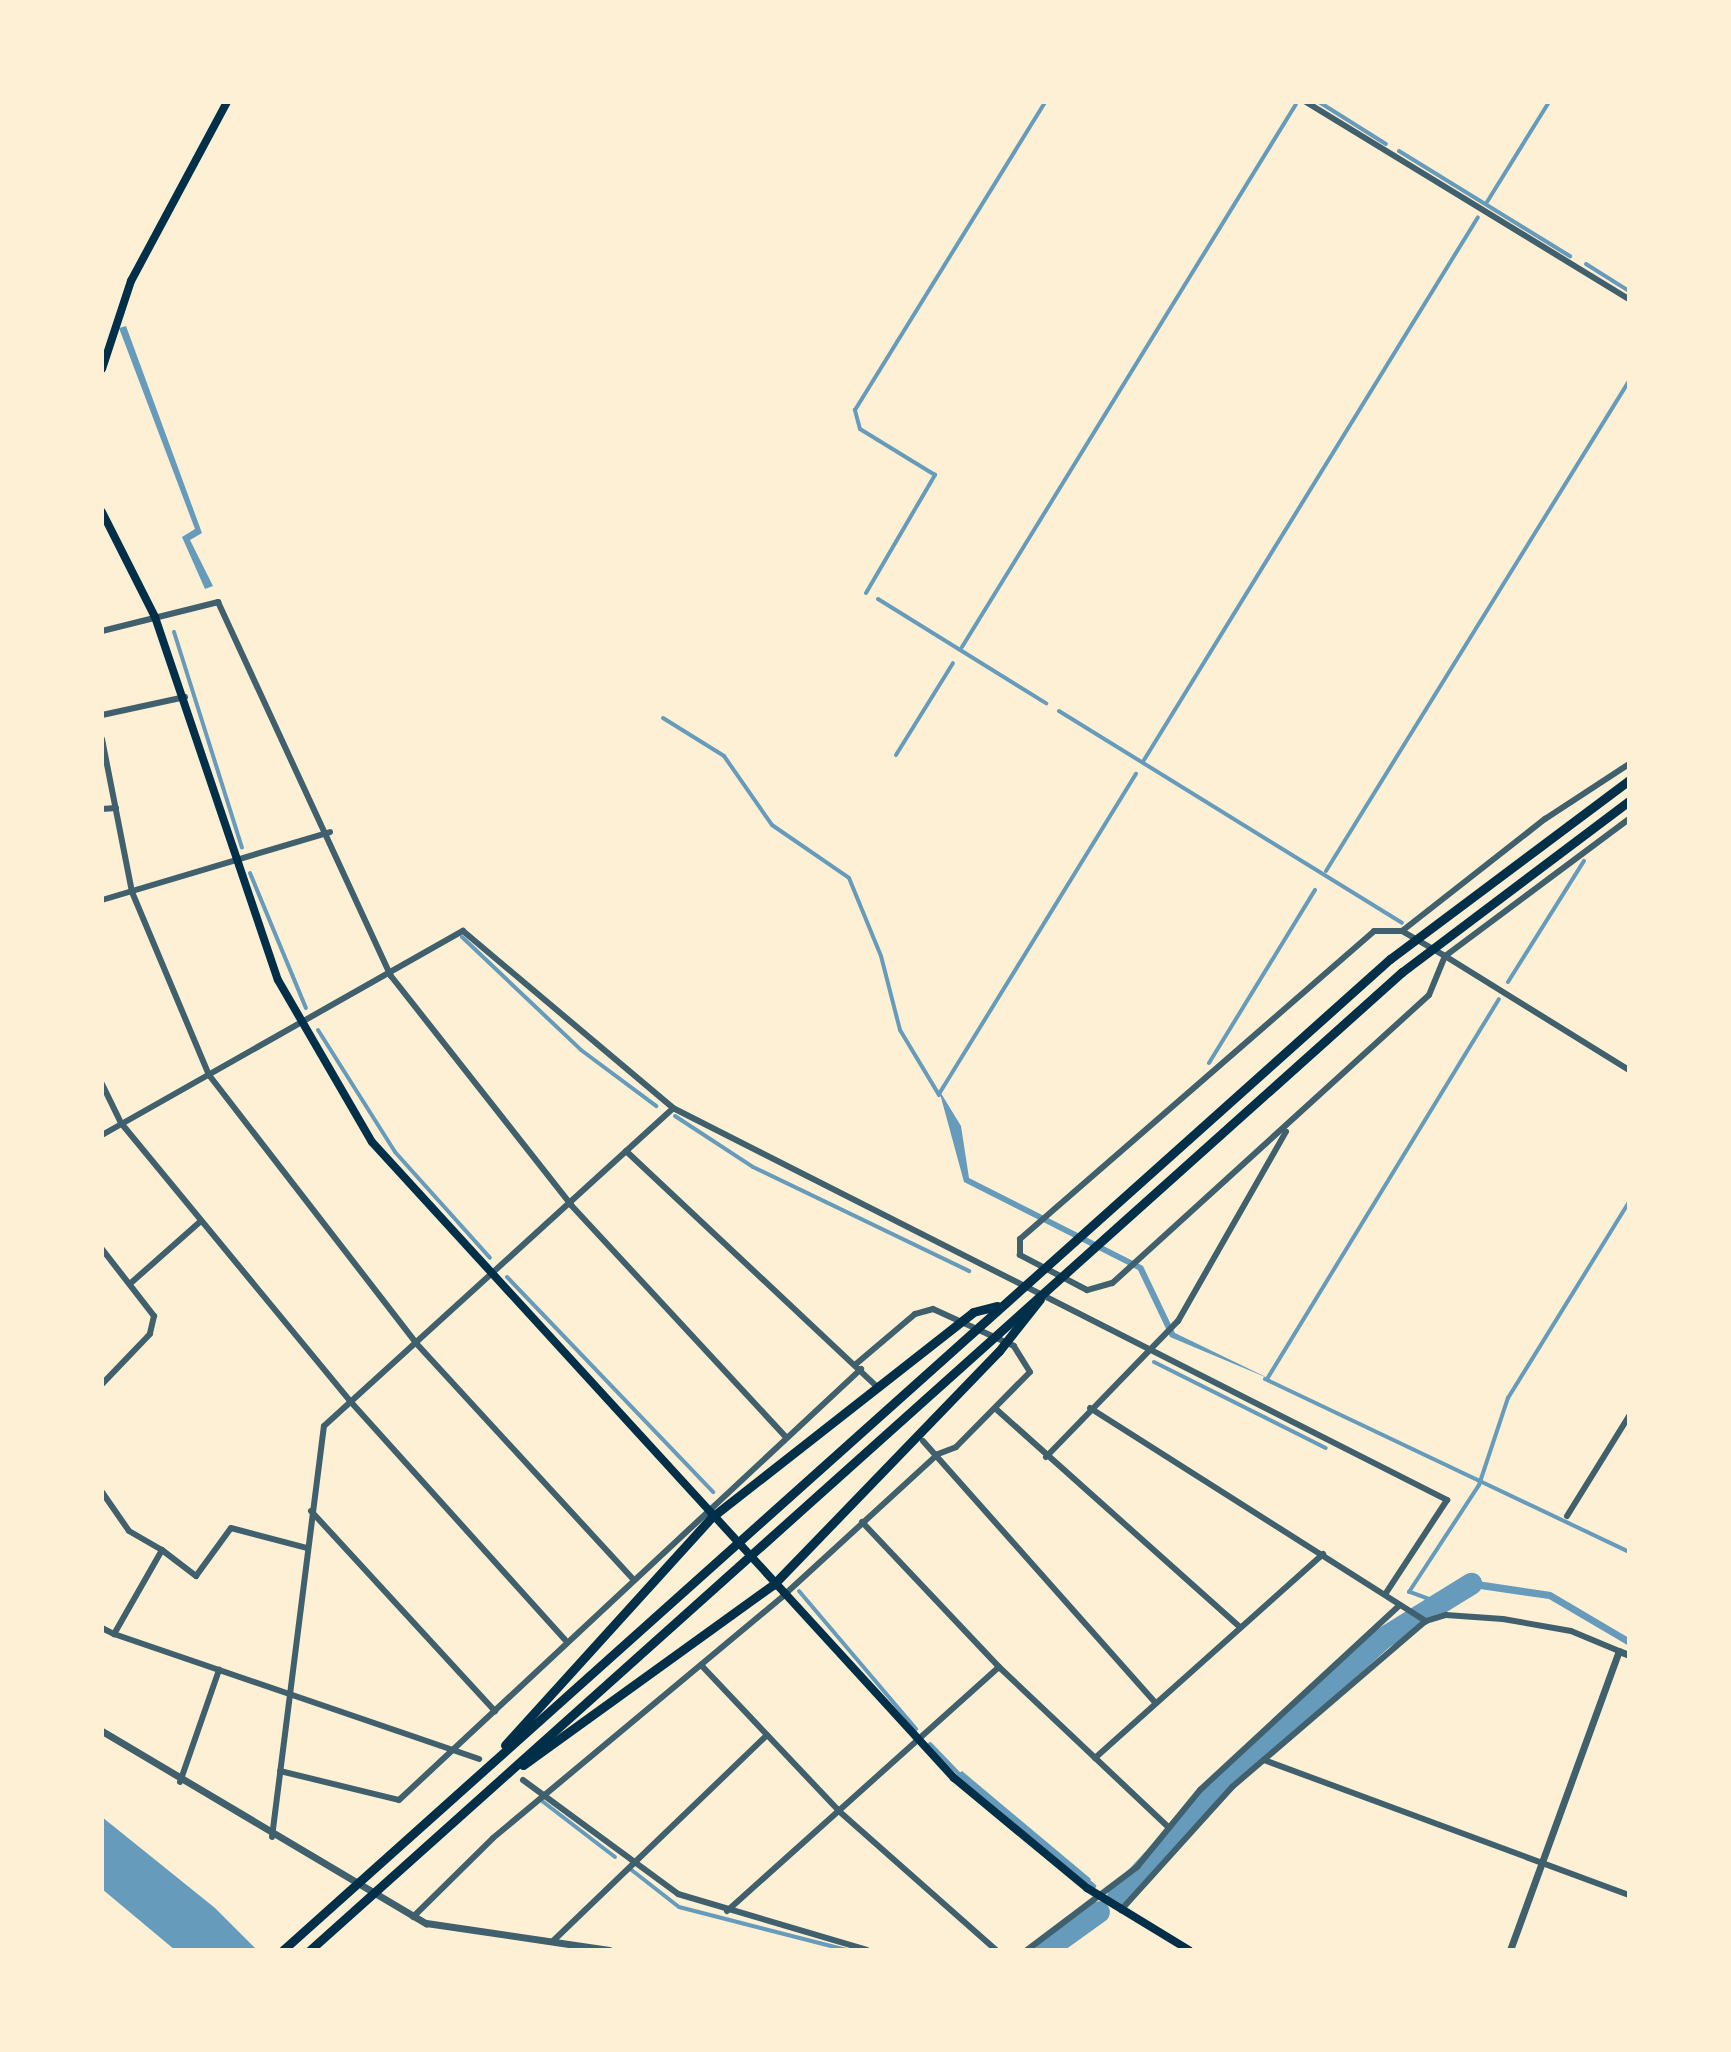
<!DOCTYPE html>
<style>
body{margin:0}
#map{position:relative;width:1731px;height:2052px;overflow:hidden;background:#fdf0d5;font-family:"Archivo Narrow",sans-serif}
div>[style]{position:absolute}
.water>*{inset:0;background:#669bbc}
.stream>*{height:4px;margin:-2px;padding:0 2px;transform-origin:2px;border-radius:2px;background:#669bbc}
.river>*{height:22px;margin:-11px;padding:0 11px;transform-origin:11px;border-radius:11px;background:#669bbc}
.minor>*{height:6px;margin:-3px;padding:0 3px;transform-origin:3px;border-radius:3px;background:#3f606c}
.tertiary>*{height:7px;margin:-3.5px;padding:0 3.5px;transform-origin:3.5px;border-radius:3.5px;background:#3f606c}
.secondary>*{height:8px;margin:-4px;padding:0 4px;transform-origin:4px;border-radius:4px;background:#003049}
.trunk>*{height:9px;margin:-4.5px;padding:0 4.5px;transform-origin:4.5px;border-radius:4.5px;background:#003049}
span{translate:-50% -50%;white-space:nowrap;text-align:center;line-height:1.15;-webkit-text-stroke:6px #fdf0d5;paint-order:stroke}
.frame{position:absolute;inset:0;border:104px solid #fdf0d5;pointer-events:none}
</style>
<div id="map">
<div class="water">
<i style="clip-path:polygon(126px 326px,202px 533px,190px 540px,213px 586px,205px 589px,182px 537px,195px 529px,119px 328px)"></i>
<i style="clip-path:polygon(939px 1090px,961px 1126px,969px 1178px,1143px 1266px,1175px 1333px,1270px 1379px,1170px 1337px,1138px 1270px,964px 1182px)"></i>
<i style="clip-path:polygon(1471px 1580px,1551px 1592px,1629px 1638px,1629px 1646px,1549px 1599px,1473px 1588px,1449px 1602px,1442px 1598px)"></i>
<i style="clip-path:polygon(962px 1771px,1091px 1879px,1086px 1885px,956px 1776px)"></i>
<i style="clip-path:polygon(102px 1817px,215px 1908px,257px 1950px,175px 1950px,102px 1889px)"></i>
</div>
<div class="stream">
<i style="left:1319px;top:102px;width:79px;rotate:32.1deg"></i>
<i style="left:1399px;top:151px;width:201px;rotate:31.6deg"></i>
<i style="left:1487px;top:202px;width:118px;rotate:-58.2deg"></i>
<i style="left:1586px;top:264px;width:51px;rotate:32.1deg"></i>
<i style="left:866px;top:593px;width:137px;rotate:-59.7deg"></i>
<i style="left:935px;top:475px;width:88px;rotate:-148.5deg"></i>
<i style="left:860px;top:429px;width:20px;rotate:-105deg"></i>
<i style="left:855px;top:410px;width:362px;rotate:-58.3deg"></i>
<i style="left:878px;top:599px;width:198px;rotate:31.8deg"></i>
<i style="left:174px;top:632px;width:226px;rotate:72.5deg"></i>
<i style="left:962px;top:647px;width:637px;rotate:-58.4deg"></i>
<i style="left:1059px;top:711px;width:403px;rotate:31.7deg"></i>
<i style="left:663px;top:718px;width:72px;rotate:31.9deg"></i>
<i style="left:724px;top:756px;width:84px;rotate:55.2deg"></i>
<i style="left:772px;top:825px;width:93px;rotate:34.5deg"></i>
<i style="left:849px;top:878px;width:84px;rotate:67.7deg"></i>
<i style="left:881px;top:956px;width:76px;rotate:75.6deg"></i>
<i style="left:900px;top:1030px;width:76px;rotate:59deg"></i>
<i style="left:896px;top:755px;width:108px;rotate:-58.2deg"></i>
<i style="left:1144px;top:760px;width:637px;rotate:-58.4deg"></i>
<i style="left:1326px;top:871px;width:576px;rotate:-58.27deg"></i>
<i style="left:250px;top:873px;width:146px;rotate:67.5deg"></i>
<i style="left:462px;top:937px;width:164px;rotate:43.5deg"></i>
<i style="left:581px;top:1050px;width:94px;rotate:36.7deg"></i>
<i style="left:1508px;top:982px;width:143px;rotate:-57.9deg"></i>
<i style="left:318px;top:1030px;width:144px;rotate:57.7deg"></i>
<i style="left:395px;top:1152px;width:142px;rotate:48.1deg"></i>
<i style="left:1209px;top:1063px;width:203px;rotate:-58.5deg"></i>
<i style="left:939px;top:1094px;width:376px;rotate:-58.4deg"></i>
<i style="left:675px;top:1116px;width:93px;rotate:33.2deg"></i>
<i style="left:753px;top:1167px;width:240px;rotate:25.7deg"></i>
<i style="left:507px;top:1277px;width:298px;rotate:46.2deg"></i>
<i style="left:1154px;top:1362px;width:192px;rotate:26.6deg"></i>
<i style="left:1265px;top:1379px;width:403px;rotate:25.4deg"></i>
<i style="left:1267px;top:1379px;width:445px;rotate:-58.6deg"></i>
<i style="left:799px;top:1591px;width:181px;rotate:49.7deg"></i>
<i style="left:1440px;top:1603px;width:33px;rotate:-160deg"></i>
<i style="left:1409px;top:1592px;width:128px;rotate:-56.8deg"></i>
<i style="left:1479px;top:1485px;width:92px;rotate:-71.6deg"></i>
<i style="left:1508px;top:1398px;width:230px;rotate:-58.3deg"></i>
<i style="left:930px;top:1744px;width:46px;rotate:45.9deg"></i>
<i style="left:542px;top:1801px;width:92px;rotate:37.5deg"></i>
<i style="left:629px;top:1868px;width:63px;rotate:38deg"></i>
<i style="left:679px;top:1907px;width:173px;rotate:14.4deg"></i>
<i style="left:1086px;top:1879px;width:11px;rotate:41deg"></i>
</div>
<div class="river">
<i style="left:1118px;top:1897px;width:174px;rotate:-46.9deg"></i>
<i style="left:1237px;top:1770px;width:195px;rotate:-42.1deg"></i>
<i style="left:1382px;top:1639px;width:105px;rotate:-31.7deg"></i>
<i style="left:1046px;top:1950px;width:65px;rotate:-35.6deg"></i>
</div>
<div class="minor">
<i style="left:1306px;top:102px;width:378px;rotate:31.4deg"></i>
<i style="left:102px;top:631px;width:120px;rotate:-14deg"></i>
<i style="left:218px;top:602px;width:412px;rotate:65.2deg"></i>
<i style="left:391px;top:976px;width:291px;rotate:51.8deg"></i>
<i style="left:571px;top:1205px;width:316px;rotate:47.2deg"></i>
<i style="left:102px;top:715px;width:85px;rotate:-12.2deg"></i>
<i style="left:102px;top:739px;width:156px;rotate:78.9deg"></i>
<i style="left:132px;top:892px;width:199px;rotate:67.2deg"></i>
<i style="left:209px;top:1075px;width:337px;rotate:52.3deg"></i>
<i style="left:415px;top:1342px;width:321px;rotate:47.4deg"></i>
<i style="left:102px;top:809px;width:14px;rotate:-4deg"></i>
<i style="left:1629px;top:819px;width:229px;rotate:143.3deg"></i>
<i style="left:1445px;top:956px;width:42px;rotate:112.3deg"></i>
<i style="left:1429px;top:995px;width:428px;rotate:137.7deg"></i>
<i style="left:1112px;top:1283px;width:26px;rotate:164deg"></i>
<i style="left:1087px;top:1290px;width:76px;rotate:-152.4deg"></i>
<i style="left:1020px;top:1255px;width:16px;rotate:-90deg"></i>
<i style="left:1020px;top:1239px;width:469px;rotate:-41deg"></i>
<i style="left:1374px;top:931px;width:28px"></i>
<i style="left:1402px;top:931px;width:50px;rotate:30.2deg"></i>
<i style="left:1445px;top:956px;width:216px;rotate:31.8deg"></i>
<i style="left:102px;top:900px;width:238px;rotate:-16.6deg"></i>
<i style="left:1402px;top:931px;width:182px;rotate:-38.1deg"></i>
<i style="left:1545px;top:819px;width:100px;rotate:-33.2deg"></i>
<i style="left:102px;top:1084px;width:43px;rotate:64deg"></i>
<i style="left:121px;top:1123px;width:360px;rotate:50.5deg"></i>
<i style="left:350px;top:1401px;width:321px;rotate:48deg"></i>
<i style="left:102px;top:1135px;width:415px;rotate:-29.5deg"></i>
<i style="left:463px;top:931px;width:275px;rotate:40.1deg"></i>
<i style="left:673px;top:1108px;width:868px;rotate:26.86deg"></i>
<i style="left:1447px;top:1500px;width:111px;rotate:123.3deg"></i>
<i style="left:626px;top:1151px;width:342px;rotate:43.2deg"></i>
<i style="left:102px;top:1249px;width:85px;rotate:52.2deg"></i>
<i style="left:154px;top:1316px;width:18px;rotate:103deg"></i>
<i style="left:150px;top:1334px;width:69px;rotate:133.8deg"></i>
<i style="left:132px;top:1282px;width:92px;rotate:-41.5deg"></i>
<i style="left:1090px;top:1408px;width:398px;rotate:32.4deg"></i>
<i style="left:996px;top:1409px;width:326px;rotate:41.8deg"></i>
<i style="left:923px;top:1441px;width:349px;rotate:48.4deg"></i>
<i style="left:1046px;top:1457px;width:190px;rotate:-45.9deg"></i>
<i style="left:1178px;top:1321px;width:218px;rotate:-60.3deg"></i>
<i style="left:102px;top:1492px;width:47px;rotate:55.3deg"></i>
<i style="left:129px;top:1531px;width:38px;rotate:30deg"></i>
<i style="left:162px;top:1550px;width:97px;rotate:119.7deg"></i>
<i style="left:114px;top:1634px;width:386px;rotate:18.9deg"></i>
<i style="left:311px;top:1511px;width:272px;rotate:47.4deg"></i>
<i style="left:1567px;top:1516px;width:118px;rotate:-58.2deg"></i>
<i style="left:862px;top:1522px;width:199px;rotate:46.6deg"></i>
<i style="left:999px;top:1667px;width:234px;rotate:43.4deg"></i>
<i style="left:162px;top:1550px;width:43px;rotate:37.4deg"></i>
<i style="left:196px;top:1576px;width:59px;rotate:-53.9deg"></i>
<i style="left:231px;top:1528px;width:79px;rotate:14.7deg"></i>
<i style="left:102px;top:1628px;width:13px;rotate:27deg"></i>
<i style="left:701px;top:1665px;width:202px;rotate:46.6deg"></i>
<i style="left:840px;top:1812px;width:208px;rotate:41.5deg"></i>
<i style="left:1095px;top:1758px;width:306px;rotate:-41.8deg"></i>
<i style="left:1264px;top:1760px;width:389px;rotate:20.3deg"></i>
<i style="left:280px;top:1771px;width:122px;rotate:13.7deg"></i>
<i style="left:399px;top:1800px;width:632px;rotate:-43.01deg"></i>
<i style="left:523px;top:1780px;width:192px;rotate:36.3deg"></i>
<i style="left:678px;top:1894px;width:197px;rotate:16.5deg"></i>
<i style="left:180px;top:1782px;width:119px;rotate:-70.8deg"></i>
<i style="left:272px;top:1837px;width:414px;rotate:-82.8deg"></i>
<i style="left:324px;top:1426px;width:472px;rotate:-42.3deg"></i>
<i style="left:1121px;top:1910px;width:166px;rotate:-47.9deg"></i>
<i style="left:1232px;top:1787px;width:255px;rotate:-40.6deg"></i>
<i style="left:1426px;top:1621px;width:21px;rotate:-17deg"></i>
<i style="left:1446px;top:1615px;width:57px;rotate:4deg"></i>
<i style="left:1503px;top:1619px;width:69px;rotate:10deg"></i>
<i style="left:1571px;top:1631px;width:52px;rotate:22.6deg"></i>
<i style="left:727px;top:1911px;width:365px;rotate:-41.9deg"></i>
<i style="left:413px;top:1917px;width:112px;rotate:-44.6deg"></i>
<i style="left:493px;top:1838px;width:378px;rotate:-39.8deg"></i>
<i style="left:783px;top:1596px;width:210px;rotate:-42.5deg"></i>
<i style="left:938px;top:1454px;width:19px;rotate:-21deg"></i>
<i style="left:956px;top:1447px;width:105px;rotate:-45.4deg"></i>
<i style="left:1030px;top:1372px;width:31px;rotate:-122deg"></i>
<i style="left:1014px;top:1346px;width:89px;rotate:-155.4deg"></i>
<i style="left:933px;top:1309px;width:19px;rotate:164deg"></i>
<i style="left:915px;top:1314px;width:77px;rotate:139.7deg"></i>
<i style="left:553px;top:1941px;width:297px;rotate:-43.9deg"></i>
<i style="left:1027px;top:1950px;width:138px;rotate:-37deg"></i>
<i style="left:1137px;top:1867px;width:99px;rotate:-50.7deg"></i>
<i style="left:1200px;top:1790px;width:272px;rotate:-42.8deg"></i>
</div>
<div class="tertiary">
<i style="left:102px;top:1731px;width:377px;rotate:30.7deg"></i>
<i style="left:426px;top:1923px;width:185px;rotate:8.4deg"></i>
<i style="left:1510px;top:1950px;width:318px;rotate:-70deg"></i>
<i style="left:1619px;top:1651px;width:11px;rotate:22deg"></i>
</div>
<div class="secondary">
<i style="left:102px;top:369px;width:93px;rotate:-71.8deg"></i>
<i style="left:131px;top:281px;width:203px;rotate:-61.8deg"></i>
<i style="left:102px;top:512px;width:118px;rotate:63.2deg"></i>
<i style="left:155px;top:617px;width:383px;rotate:71.3deg"></i>
<i style="left:278px;top:980px;width:187px;rotate:59.9deg"></i>
<i style="left:372px;top:1142px;width:862px;rotate:47.54deg"></i>
<i style="left:954px;top:1778px;width:173px;rotate:39.6deg"></i>
<i style="left:1087px;top:1888px;width:119px;rotate:31.3deg"></i>
</div>
<div class="trunk">
<i style="left:505px;top:1745px;width:308px;rotate:-47.8deg"></i>
<i style="left:712px;top:1517px;width:332px;rotate:-38.1deg"></i>
<i style="left:973px;top:1312px;width:25px;rotate:-14deg"></i>
<i style="left:523px;top:1765px;width:308px;rotate:-35.8deg"></i>
<i style="left:773px;top:1585px;width:325px;rotate:-46deg"></i>
<i style="left:999px;top:1351px;width:66px;rotate:-51.7deg"></i>
<i style="left:283px;top:1950px;width:1486px;rotate:-41.84deg"></i>
<i style="left:1390px;top:959px;width:299px;rotate:-36.8deg"></i>
<i style="left:310px;top:1950px;width:1466px;rotate:-41.85deg"></i>
<i style="left:1402px;top:972px;width:284px;rotate:-37deg"></i>
</div>
<div class="frame"></div>
</div>
